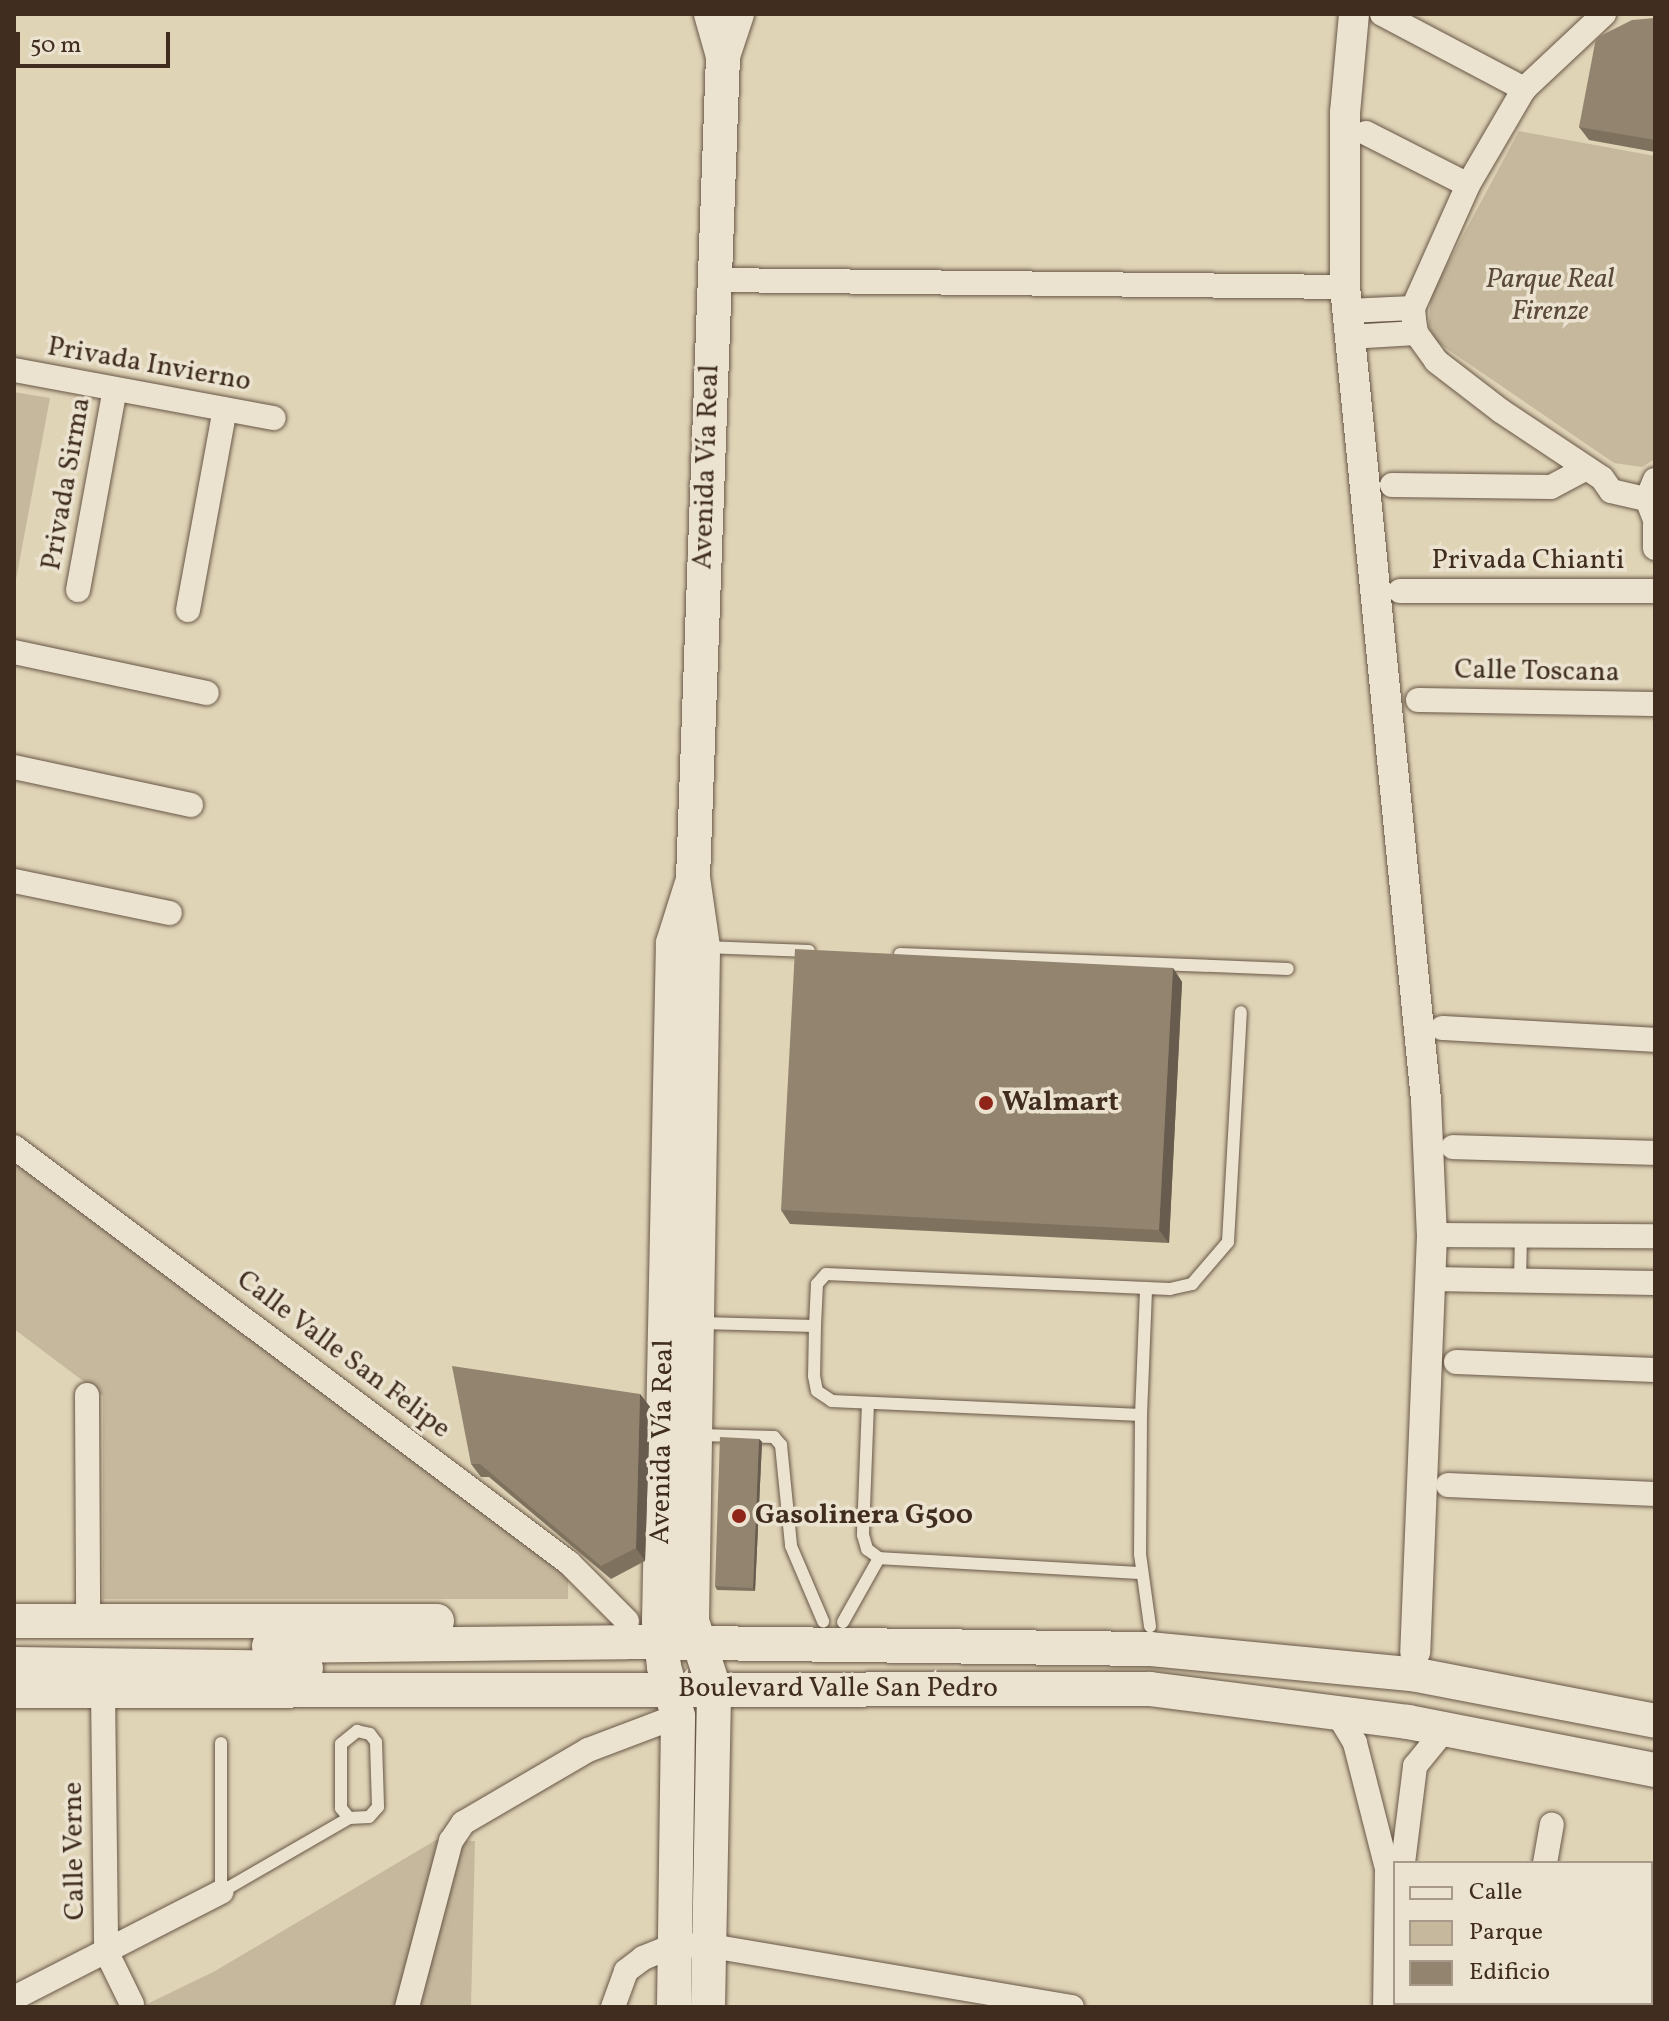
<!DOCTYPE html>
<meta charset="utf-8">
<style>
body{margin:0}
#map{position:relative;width:1669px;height:2021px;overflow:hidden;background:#e0d4b7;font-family:Vollkorn,serif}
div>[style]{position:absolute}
.green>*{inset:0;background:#c5b89d}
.roads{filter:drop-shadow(0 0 2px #685746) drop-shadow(0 0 2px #685746)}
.service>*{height:12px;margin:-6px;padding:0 6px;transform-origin:6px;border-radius:6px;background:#ebe3d0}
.minor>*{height:24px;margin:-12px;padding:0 12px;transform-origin:12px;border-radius:12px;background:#ebe3d0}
.tertiary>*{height:30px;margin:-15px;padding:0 15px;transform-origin:15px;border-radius:15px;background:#ebe3d0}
.secondary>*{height:34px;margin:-17px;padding:0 17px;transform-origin:17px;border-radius:17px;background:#ebe3d0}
.wall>*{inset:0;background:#7e725f}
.shaded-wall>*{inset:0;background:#675c4e}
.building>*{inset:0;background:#93846f}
.dots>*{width:22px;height:22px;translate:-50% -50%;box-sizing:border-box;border:4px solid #ebe3d0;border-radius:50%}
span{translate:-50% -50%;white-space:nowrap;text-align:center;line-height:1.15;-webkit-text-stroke:7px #ebe3d0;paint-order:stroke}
.park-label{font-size:28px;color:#5b4939;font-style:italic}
.street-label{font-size:28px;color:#402d20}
.poi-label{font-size:28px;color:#402d20;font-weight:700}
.left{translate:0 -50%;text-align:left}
.frame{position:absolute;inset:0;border:16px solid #402d20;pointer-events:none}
.legend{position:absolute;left:1393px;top:1861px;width:260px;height:144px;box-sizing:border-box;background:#ebe3d0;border:2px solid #a79a8a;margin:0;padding:10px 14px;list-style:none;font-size:24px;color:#402d20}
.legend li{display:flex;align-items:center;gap:16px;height:40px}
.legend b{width:40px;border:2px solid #a79a8a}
.scale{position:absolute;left:16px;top:32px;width:154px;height:36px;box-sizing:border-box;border:4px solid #402d20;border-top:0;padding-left:10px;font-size:24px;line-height:28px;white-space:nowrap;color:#402d20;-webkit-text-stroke:6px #ebe3d0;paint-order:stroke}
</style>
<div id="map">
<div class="green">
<i style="clip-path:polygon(1519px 131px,1655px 156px,1655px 459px,1642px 467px,1614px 463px,1434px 340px,1429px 325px,1431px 295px)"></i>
<i style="clip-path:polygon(14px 392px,50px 398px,14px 590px)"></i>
<i style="clip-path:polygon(14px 1162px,568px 1576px,568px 1599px,103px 1599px,103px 1396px,14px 1329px)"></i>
<i style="clip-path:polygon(436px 1840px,475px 1841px,471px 2007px,141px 2007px,215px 1971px)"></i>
</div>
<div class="roads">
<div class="service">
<i style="left:704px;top:947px;width:105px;rotate:2.2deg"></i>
<i style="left:900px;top:954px;width:388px;rotate:2.2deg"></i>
<i style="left:1520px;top:1280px;width:45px;rotate:-88.7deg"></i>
<i style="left:701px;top:1323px;width:114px;rotate:1.5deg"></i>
<i style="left:815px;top:1326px;width:50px;rotate:91.1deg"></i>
<i style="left:814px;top:1376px;width:15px;rotate:79deg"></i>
<i style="left:817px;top:1391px;width:18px;rotate:34deg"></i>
<i style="left:832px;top:1401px;width:309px;rotate:2.6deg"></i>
<i style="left:1141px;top:1415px;width:139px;rotate:90.4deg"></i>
<i style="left:1140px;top:1554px;width:73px;rotate:82.1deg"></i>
<i style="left:815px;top:1326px;width:42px;rotate:-87.3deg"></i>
<i style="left:817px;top:1284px;width:13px;rotate:-48deg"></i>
<i style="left:826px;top:1274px;width:344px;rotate:2.5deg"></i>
<i style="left:1170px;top:1289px;width:23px;rotate:-13deg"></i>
<i style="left:1192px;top:1284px;width:55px;rotate:-49.4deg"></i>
<i style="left:1228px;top:1242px;width:230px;rotate:-86.8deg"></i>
<i style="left:868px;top:1403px;width:132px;rotate:92.2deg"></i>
<i style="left:863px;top:1535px;width:15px;rotate:74deg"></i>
<i style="left:867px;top:1549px;width:15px;rotate:37deg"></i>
<i style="left:879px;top:1558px;width:263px;rotate:3.3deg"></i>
<i style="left:1141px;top:1415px;width:127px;rotate:-87.7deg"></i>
<i style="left:699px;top:1435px;width:75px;rotate:1.5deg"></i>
<i style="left:774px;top:1437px;width:11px;rotate:49deg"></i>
<i style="left:781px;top:1445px;width:101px;rotate:84.3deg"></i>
<i style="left:791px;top:1546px;width:82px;rotate:66.9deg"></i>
<i style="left:843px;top:1622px;width:73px;rotate:-60.6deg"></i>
<i style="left:357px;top:1731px;width:13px;rotate:13deg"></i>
<i style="left:370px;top:1734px;width:10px;rotate:53deg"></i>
<i style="left:376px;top:1742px;width:65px;rotate:88.2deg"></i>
<i style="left:378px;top:1807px;width:13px;rotate:132deg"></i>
<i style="left:369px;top:1817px;width:20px;rotate:177deg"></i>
<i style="left:349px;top:1818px;width:13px;rotate:-129deg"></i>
<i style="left:341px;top:1808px;width:64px;rotate:-90deg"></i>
<i style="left:341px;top:1744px;width:21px;rotate:-39deg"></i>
<i style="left:221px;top:1743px;width:149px;rotate:90deg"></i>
<i style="left:221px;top:1892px;width:148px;rotate:-30deg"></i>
</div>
<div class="minor">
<i style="left:1382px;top:14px;width:161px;rotate:27.8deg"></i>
<i style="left:1604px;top:14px;width:110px;rotate:136.8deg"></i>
<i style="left:1524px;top:89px;width:111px;rotate:120.3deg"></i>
<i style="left:1468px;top:185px;width:135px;rotate:114.1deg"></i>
<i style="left:1413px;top:308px;width:12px;rotate:85deg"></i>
<i style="left:1414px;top:320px;width:13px;rotate:81deg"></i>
<i style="left:1416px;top:333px;width:34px;rotate:54deg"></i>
<i style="left:1436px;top:361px;width:82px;rotate:37.6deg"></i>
<i style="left:1501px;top:411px;width:121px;rotate:33.6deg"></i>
<i style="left:1602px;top:478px;width:16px;rotate:55deg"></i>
<i style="left:1611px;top:491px;width:37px;rotate:13deg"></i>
<i style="left:1366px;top:133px;width:114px;rotate:27deg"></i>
<i style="left:713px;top:280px;width:632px;rotate:0.63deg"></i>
<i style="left:1347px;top:311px;width:66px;rotate:-2.6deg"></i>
<i style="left:1349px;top:337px;width:67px;rotate:-3.4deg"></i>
<i style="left:14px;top:370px;width:264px;rotate:10.5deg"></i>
<i style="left:1655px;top:480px;width:21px;rotate:113deg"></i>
<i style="left:1647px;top:499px;width:22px;rotate:69deg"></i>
<i style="left:1392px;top:485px;width:159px;rotate:0.7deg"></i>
<i style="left:1551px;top:487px;width:40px;rotate:-28deg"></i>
<i style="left:1655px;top:526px;width:22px;rotate:90deg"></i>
<i style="left:78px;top:590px;width:204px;rotate:-79.6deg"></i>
<i style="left:1400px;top:591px;width:255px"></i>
<i style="left:188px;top:610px;width:204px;rotate:-79.6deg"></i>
<i style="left:14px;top:652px;width:197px;rotate:12deg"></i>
<i style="left:1418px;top:700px;width:237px;rotate:1deg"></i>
<i style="left:14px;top:767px;width:181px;rotate:12.1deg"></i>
<i style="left:14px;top:881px;width:159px;rotate:11.6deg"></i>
<i style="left:1442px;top:1028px;width:213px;rotate:3.2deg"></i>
<i style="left:14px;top:1147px;width:694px;rotate:36.85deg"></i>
<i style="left:569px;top:1563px;width:82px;rotate:45deg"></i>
<i style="left:1453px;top:1147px;width:202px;rotate:1.7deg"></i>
<i style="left:1432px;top:1235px;width:223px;rotate:0.3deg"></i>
<i style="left:1432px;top:1279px;width:223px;rotate:1deg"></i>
<i style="left:1456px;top:1362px;width:199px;rotate:2.3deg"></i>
<i style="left:87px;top:1395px;width:226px;rotate:89.7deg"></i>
<i style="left:1448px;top:1485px;width:207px;rotate:2.5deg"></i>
<i style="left:103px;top:1691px;width:260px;rotate:89.3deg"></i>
<i style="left:106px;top:1951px;width:59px;rotate:63.9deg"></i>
<i style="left:1336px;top:1711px;width:37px;rotate:59deg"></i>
<i style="left:1355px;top:1743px;width:130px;rotate:75.7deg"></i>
<i style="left:1387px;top:1869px;width:138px;rotate:90.8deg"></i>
<i style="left:1403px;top:1863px;width:98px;rotate:-82.9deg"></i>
<i style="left:1415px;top:1766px;width:49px;rotate:-50.8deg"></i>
<i style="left:1545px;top:1863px;width:39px;rotate:-80deg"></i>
<i style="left:1651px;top:1926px;width:19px;rotate:-78deg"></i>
<i style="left:14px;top:1998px;width:233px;rotate:-27.1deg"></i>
<i style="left:1420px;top:2003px;width:11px;rotate:22deg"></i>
<i style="left:407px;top:2007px;width:172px;rotate:-75.2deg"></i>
<i style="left:451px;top:1841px;width:22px;rotate:-56deg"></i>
<i style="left:463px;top:1823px;width:145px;rotate:-30.3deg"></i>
<i style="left:588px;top:1750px;width:96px;rotate:-20.7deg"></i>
<i style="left:613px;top:2007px;width:38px;rotate:-70deg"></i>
<i style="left:626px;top:1971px;width:21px;rotate:-37deg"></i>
<i style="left:643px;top:1958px;width:35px;rotate:-22deg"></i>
<i style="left:675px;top:1945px;width:36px;rotate:2deg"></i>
<i style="left:711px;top:1946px;width:366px;rotate:9.6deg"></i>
<i style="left:1516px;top:2007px;width:4px;rotate:-90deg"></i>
<i style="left:1634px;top:2007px;width:4px;rotate:-76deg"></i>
</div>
<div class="tertiary">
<i style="left:1354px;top:14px;width:98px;rotate:95.2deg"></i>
<i style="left:1345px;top:112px;width:175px;rotate:90deg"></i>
<i style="left:1345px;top:287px;width:817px;rotate:84.31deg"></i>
<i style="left:1426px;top:1100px;width:135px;rotate:87.5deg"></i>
<i style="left:1432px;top:1235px;width:417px;rotate:92.3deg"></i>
</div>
<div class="secondary">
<i style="left:711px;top:14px;width:44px;rotate:74.1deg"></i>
<i style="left:14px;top:1621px;width:423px"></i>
<i style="left:269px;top:1646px;width:357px;rotate:-0.6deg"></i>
<i style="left:626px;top:1642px;width:524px;rotate:0.77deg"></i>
<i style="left:1150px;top:1649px;width:263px;rotate:5.5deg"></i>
<i style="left:1412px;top:1674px;width:248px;rotate:10.9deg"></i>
<i style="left:14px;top:1664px;width:292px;rotate:0.8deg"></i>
<i style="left:14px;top:1691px;width:1136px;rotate:-0.1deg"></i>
<i style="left:1150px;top:1689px;width:260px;rotate:7.3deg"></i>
<i style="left:1408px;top:1722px;width:252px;rotate:11deg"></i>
<i style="left:674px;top:2007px;width:291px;rotate:-89.2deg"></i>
<i style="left:678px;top:1716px;width:51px;rotate:-105.9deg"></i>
<i style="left:664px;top:1667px;width:46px;rotate:-96.2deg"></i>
<i style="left:659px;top:1621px;width:678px;rotate:-88.82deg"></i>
<i style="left:673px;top:943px;width:60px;rotate:-72.5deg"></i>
<i style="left:708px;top:2007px;width:319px;rotate:-88.9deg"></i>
<i style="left:714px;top:1688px;width:71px;rotate:-108.2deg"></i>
<i style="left:692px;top:1621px;width:674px;rotate:-89.06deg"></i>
<i style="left:703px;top:947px;width:70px;rotate:-98.2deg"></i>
<i style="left:693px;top:878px;width:823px;rotate:-87.91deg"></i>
<i style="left:723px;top:56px;width:44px;rotate:-71.6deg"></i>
</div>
</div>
<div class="wall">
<i style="clip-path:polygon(1655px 18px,1655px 152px,1589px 140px,1579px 127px)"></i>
<i style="clip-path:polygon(1173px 968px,1182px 982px,1169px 1243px,790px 1224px,781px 1210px)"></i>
<i style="clip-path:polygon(640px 1394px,650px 1407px,645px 1561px,611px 1579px,489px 1477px,481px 1477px,471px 1464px)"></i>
<i style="clip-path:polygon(759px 1439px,762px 1442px,755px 1591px,717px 1590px,715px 1586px)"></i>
</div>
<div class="shaded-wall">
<i style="clip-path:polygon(1173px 968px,1182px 982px,1169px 1243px,1159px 1230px)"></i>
<i style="clip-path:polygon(640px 1394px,650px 1407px,645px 1561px,636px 1548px)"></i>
<i style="clip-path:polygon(759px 1439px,762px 1442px,755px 1591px,753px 1588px)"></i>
</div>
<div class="building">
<i style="clip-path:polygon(1655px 18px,1655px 140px,1579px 127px,1596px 38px,1632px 20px)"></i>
<i style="clip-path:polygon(795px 949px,1173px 968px,1159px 1230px,781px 1210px)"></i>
<i style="clip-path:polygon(452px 1366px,640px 1394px,636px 1548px,601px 1566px,480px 1464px,471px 1464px)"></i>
<i style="clip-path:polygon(720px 1437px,759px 1439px,753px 1588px,715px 1586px)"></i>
</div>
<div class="dots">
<i style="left:986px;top:1103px;background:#8f2418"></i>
<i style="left:739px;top:1516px;background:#8f2418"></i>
</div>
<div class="park-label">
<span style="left:1550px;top:296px">Parque Real<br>Firenze</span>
</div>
<div class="street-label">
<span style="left:149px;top:365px;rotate:10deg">Privada Invierno</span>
<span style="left:707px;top:467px;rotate:-88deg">Avenida Vía Real</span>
<span style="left:67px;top:484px;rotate:-80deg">Privada Sirma</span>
<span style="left:1528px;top:561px">Privada Chianti</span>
<span style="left:1537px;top:672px;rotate:1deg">Calle Toscana</span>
<span style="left:343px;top:1355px;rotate:37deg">Calle Valle San Felipe</span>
<span style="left:663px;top:1442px;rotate:-89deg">Avenida Vía Real</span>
<span style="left:838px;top:1689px">Boulevard Valle San Pedro</span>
<span style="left:75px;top:1851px;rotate:-91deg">Calle Verne</span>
</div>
<div class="poi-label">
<span class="left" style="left:1002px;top:1103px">Walmart</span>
<span class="left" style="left:755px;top:1516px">Gasolinera G500</span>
</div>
<div class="frame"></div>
<ul class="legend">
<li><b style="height:10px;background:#ebe3d0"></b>Calle</li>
<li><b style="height:22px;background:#c5b89d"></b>Parque</li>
<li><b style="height:22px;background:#93846f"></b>Edificio</li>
</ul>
<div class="scale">50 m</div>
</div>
